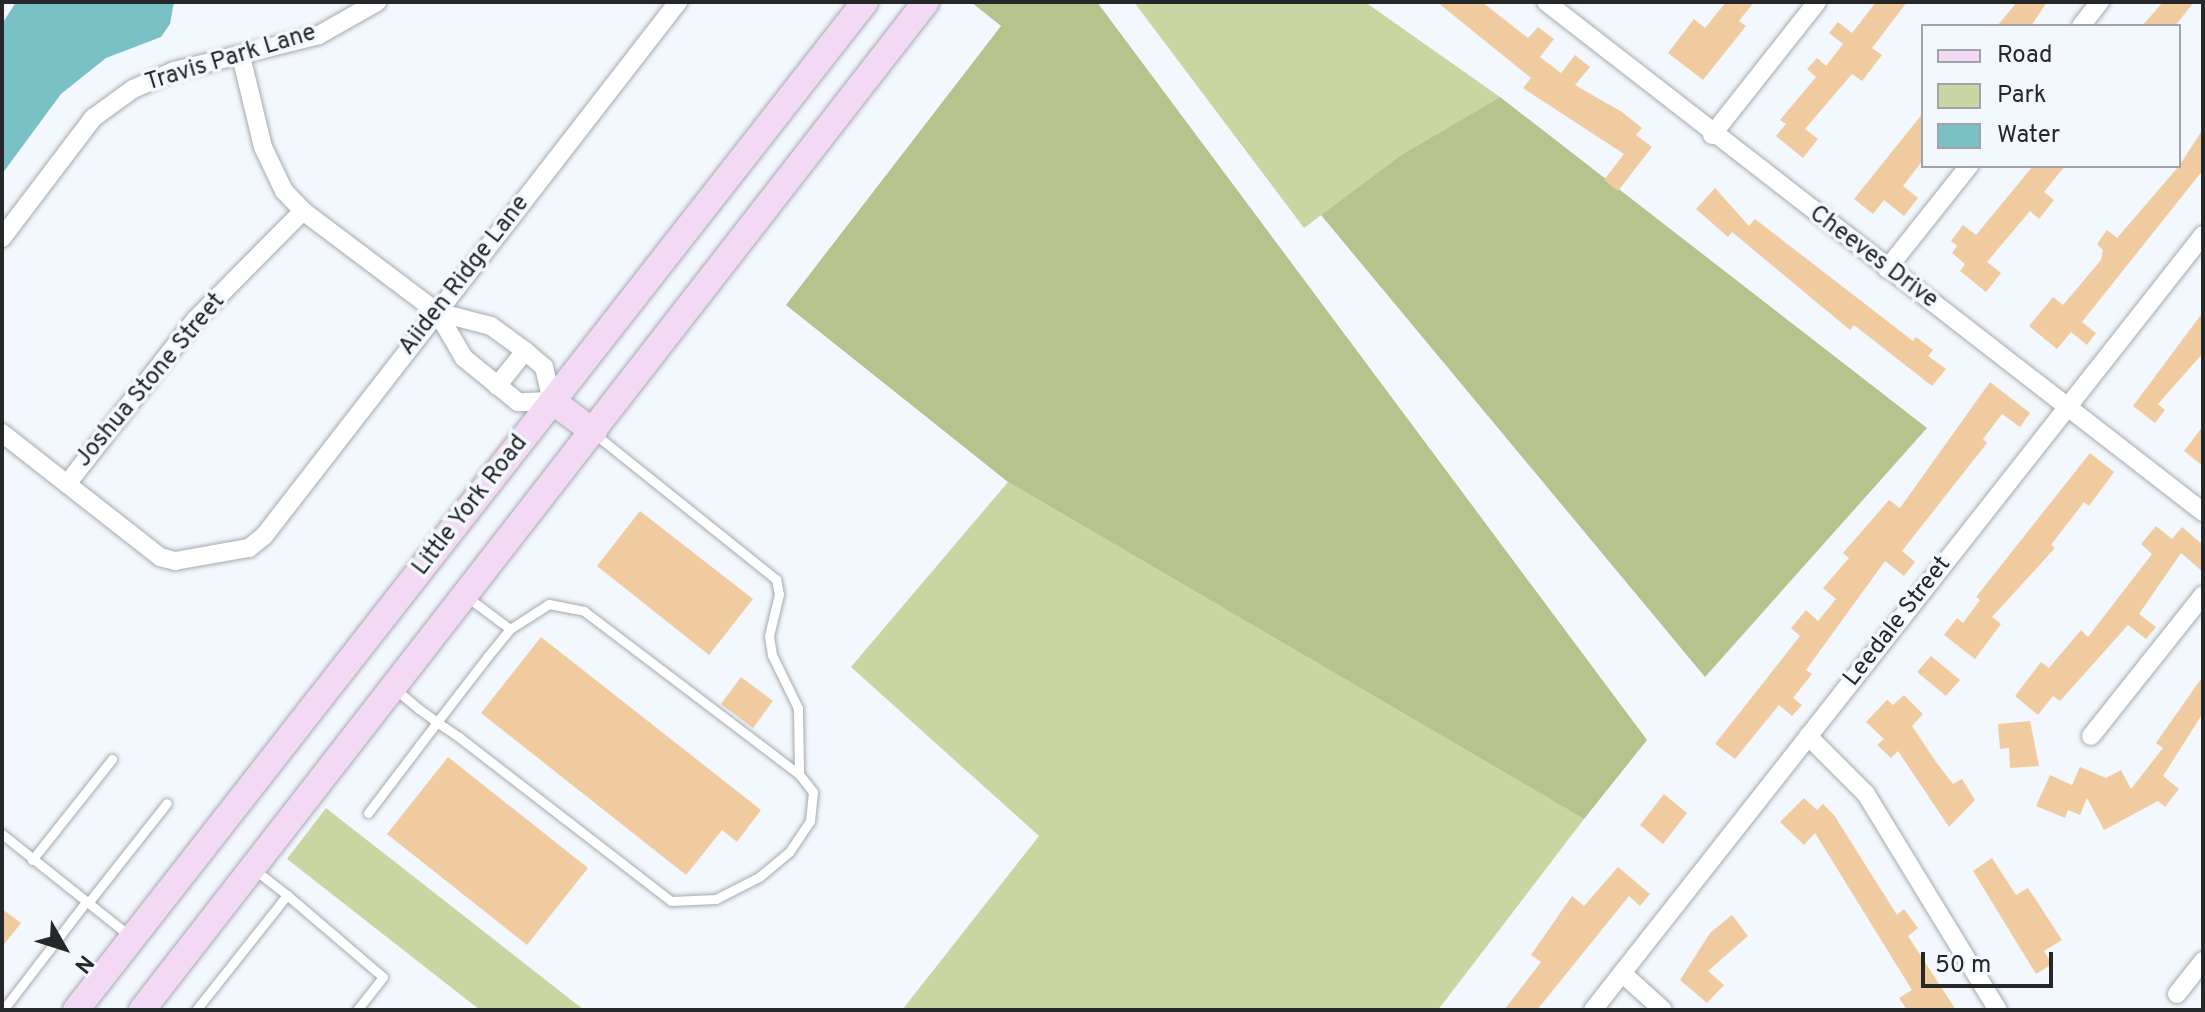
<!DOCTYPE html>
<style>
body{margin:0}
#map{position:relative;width:2205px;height:1012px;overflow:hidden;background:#f2f8fd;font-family:Overpass,sans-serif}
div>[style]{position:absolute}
.green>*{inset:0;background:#cbd5a2}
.forest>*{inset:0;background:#b7c28d}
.water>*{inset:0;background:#7ac1c5}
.building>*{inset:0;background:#f0cb9f}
.roads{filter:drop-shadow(0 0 2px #a5aaaf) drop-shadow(0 0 2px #a5aaaf)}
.service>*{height:9px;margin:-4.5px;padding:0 4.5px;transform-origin:4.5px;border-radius:4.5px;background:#fff}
.minor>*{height:18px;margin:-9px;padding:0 9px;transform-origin:9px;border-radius:9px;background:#fff}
.secondary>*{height:26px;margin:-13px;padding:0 13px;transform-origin:13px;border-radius:13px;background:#f3d9f3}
span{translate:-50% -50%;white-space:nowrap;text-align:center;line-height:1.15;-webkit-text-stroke:7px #f2f8fd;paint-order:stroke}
.street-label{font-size:24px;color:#252729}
.frame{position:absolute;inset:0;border:4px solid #252729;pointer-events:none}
.legend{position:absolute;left:1921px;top:24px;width:260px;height:144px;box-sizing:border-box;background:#f2f8fd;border:2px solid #a0a4a8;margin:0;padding:10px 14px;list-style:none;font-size:24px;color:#252729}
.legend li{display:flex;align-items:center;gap:16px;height:40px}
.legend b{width:40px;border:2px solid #a0a4a8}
.north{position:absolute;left:24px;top:908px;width:80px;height:80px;-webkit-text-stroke:6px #f2f8fd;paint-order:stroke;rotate:129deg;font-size:22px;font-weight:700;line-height:32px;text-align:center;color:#252729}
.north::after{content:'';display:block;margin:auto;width:28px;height:36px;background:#252729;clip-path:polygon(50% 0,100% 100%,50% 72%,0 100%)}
.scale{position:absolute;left:1921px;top:952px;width:132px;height:36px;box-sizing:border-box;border:4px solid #252729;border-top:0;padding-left:10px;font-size:24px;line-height:28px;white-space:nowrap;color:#252729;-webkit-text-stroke:6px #f2f8fd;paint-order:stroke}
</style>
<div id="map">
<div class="green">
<i style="clip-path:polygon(1134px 2px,1365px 2px,1500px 97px,1401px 155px,1304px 228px)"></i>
<i style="clip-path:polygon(1008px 482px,1584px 819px,1438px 1010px,902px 1010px,1039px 836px,851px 667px)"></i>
<i style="clip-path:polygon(326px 808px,584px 1010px,480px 1010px,287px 859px)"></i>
</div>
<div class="forest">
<i style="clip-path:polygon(971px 2px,1097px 2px,1647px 740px,1584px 819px,1008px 482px,786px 305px,1001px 26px)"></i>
<i style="clip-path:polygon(1500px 97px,1927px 428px,1705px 677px,1321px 215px,1401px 155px)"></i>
</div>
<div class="water">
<i style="clip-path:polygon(16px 2px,174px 2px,170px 24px,161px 37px,106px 58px,61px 94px,2px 174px,2px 24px)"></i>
</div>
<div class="building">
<i style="clip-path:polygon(1437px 2px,1482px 2px,1528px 38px,1538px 27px,1554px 39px,1540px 57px,1561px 73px,1575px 55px,1590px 67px,1575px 85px,1622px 112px,1642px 128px,1636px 135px,1652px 147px,1618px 191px,1604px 180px,1624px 154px,1523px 88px,1531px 78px)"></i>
<i style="clip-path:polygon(1726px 2px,1754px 2px,1739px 21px,1746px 26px,1703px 80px,1668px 53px,1694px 19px,1705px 28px)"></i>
<i style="clip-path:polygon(1876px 2px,1907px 2px,1872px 48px,1882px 55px,1862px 81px,1852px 74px,1805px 129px,1818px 139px,1803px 158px,1776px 136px,1786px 124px,1780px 120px,1816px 77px,1807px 69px,1817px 58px,1826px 66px,1843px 44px,1829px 33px,1838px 22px,1852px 33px)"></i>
<i style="clip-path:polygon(2017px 2px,2047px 2px,2031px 26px,1997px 26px)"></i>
<i style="clip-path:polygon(2163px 2px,2194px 2px,2175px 26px,2142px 26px)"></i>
<i style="clip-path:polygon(1923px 113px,1923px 160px,1903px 186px,1918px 198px,1904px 216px,1884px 200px,1873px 214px,1854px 199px)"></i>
<i style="clip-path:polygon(2203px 129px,2203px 170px,2082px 322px,2096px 333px,2087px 345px,2071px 332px,2057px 349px,2029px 326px,2053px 297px,2063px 305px,2101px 260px,2103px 250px,2097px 244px,2107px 230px,2117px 238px,2179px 166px)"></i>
<i style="clip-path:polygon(2033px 166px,2065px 166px,2044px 192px,2054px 200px,2039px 219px,2030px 211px,1987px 262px,2001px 273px,1986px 292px,1960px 271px,1965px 264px,1952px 253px,1957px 246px,1951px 241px,1963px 225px,1976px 235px)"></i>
<i style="clip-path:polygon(1715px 188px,1749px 226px,1755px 219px,1913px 341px,1916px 337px,1933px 350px,1928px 356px,1946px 369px,1932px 386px,1854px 325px,1850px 330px,1732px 232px,1728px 237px,1696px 209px)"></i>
<i style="clip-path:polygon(2203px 312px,2203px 353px,2158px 404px,2165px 410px,2155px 423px,2133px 406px)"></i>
<i style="clip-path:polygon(1990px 382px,2030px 413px,2020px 427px,2002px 414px,1983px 439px,1987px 443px,1902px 551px,1915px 562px,1904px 576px,1885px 561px,1806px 670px,1812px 674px,1793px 698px,1802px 705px,1792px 716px,1779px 705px,1735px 759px,1715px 744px,1800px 636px,1791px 628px,1806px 610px,1818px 621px,1836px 599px,1823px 588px,1849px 558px,1843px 553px,1889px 500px,1900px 508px)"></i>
<i style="clip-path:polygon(2203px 426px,2203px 466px,2184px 451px)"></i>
<i style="clip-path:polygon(2090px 453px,2114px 472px,2089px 506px,2084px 502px,2051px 545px,2055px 548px,1992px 617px,2001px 624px,1975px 659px,1944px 635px,1957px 618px,1963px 623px,1980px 600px,1976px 597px)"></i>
<i style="clip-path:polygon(640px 511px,753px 599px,709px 655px,597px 566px)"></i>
<i style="clip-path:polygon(2156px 526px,2172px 539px,2182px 527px,2203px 545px,2203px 572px,2181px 553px,2139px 614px,2156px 627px,2146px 639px,2128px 625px,2060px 701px,2053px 696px,2038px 715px,2015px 696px,2041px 662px,2049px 668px,2081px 630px,2088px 637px,2152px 554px,2141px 544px)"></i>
<i style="clip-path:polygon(541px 637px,761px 810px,737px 842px,722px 830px,686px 875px,481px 713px)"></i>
<i style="clip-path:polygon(1931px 656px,1960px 680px,1946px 696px,1917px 672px)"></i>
<i style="clip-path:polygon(2203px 676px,2203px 713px,2163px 776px,2179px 789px,2165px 807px,2158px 801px,2104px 830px,2087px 798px,2080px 815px,2068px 810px,2065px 818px,2036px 806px,2050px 775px,2072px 785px,2080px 767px,2106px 778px,2121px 770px,2131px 789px,2163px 748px,2156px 743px)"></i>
<i style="clip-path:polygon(741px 677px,773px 701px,753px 728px,721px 704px)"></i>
<i style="clip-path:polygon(1904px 695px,1923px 714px,1912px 726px,1936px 762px,1953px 784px,1962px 779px,1975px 800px,1949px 827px,1898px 751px,1891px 758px,1877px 745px,1884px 739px,1866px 722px,1887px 700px,1893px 705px)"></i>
<i style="clip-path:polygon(2030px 721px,2039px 766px,2010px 768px,2009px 748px,2000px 749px,1998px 724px)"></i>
<i style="clip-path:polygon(448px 757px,588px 868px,527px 945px,387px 834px)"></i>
<i style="clip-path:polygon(1664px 794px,1687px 813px,1663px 844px,1640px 825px)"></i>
<i style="clip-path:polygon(1804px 798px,1817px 810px,1823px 804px,1834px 815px,1897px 915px,1904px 909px,1918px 928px,1908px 936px,1956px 1010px,1907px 1010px,1899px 998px,1912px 990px,1815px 833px,1804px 845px,1780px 822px)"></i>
<i style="clip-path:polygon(1992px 858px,2016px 895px,2028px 888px,2062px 940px,2044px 951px,2052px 964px,2036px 974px,1973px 871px)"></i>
<i style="clip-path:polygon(1618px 867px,1650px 894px,1640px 906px,1629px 896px,1537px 1010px,1504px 1010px,1541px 962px,1531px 955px,1572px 896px,1584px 906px)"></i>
<i style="clip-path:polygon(2px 909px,21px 923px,2px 947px)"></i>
<i style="clip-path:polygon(1732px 915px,1748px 936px,1708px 971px,1724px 985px,1707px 1003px,1680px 980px,1710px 933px)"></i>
</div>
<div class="roads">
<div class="service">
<i style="left:596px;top:435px;width:231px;rotate:38.7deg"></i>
<i style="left:776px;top:579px;width:15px;rotate:79deg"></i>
<i style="left:779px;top:594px;width:43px;rotate:103.4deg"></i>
<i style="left:769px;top:636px;width:19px;rotate:81deg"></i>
<i style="left:772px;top:655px;width:59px;rotate:63.9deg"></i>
<i style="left:798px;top:708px;width:66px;rotate:89.1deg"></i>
<i style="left:466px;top:596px;width:55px;rotate:36.9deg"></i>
<i style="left:368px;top:813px;width:114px;rotate:-52.8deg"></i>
<i style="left:437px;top:722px;width:83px;rotate:-52.3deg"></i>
<i style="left:488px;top:656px;width:35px;rotate:-51deg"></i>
<i style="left:510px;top:629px;width:46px;rotate:-32.7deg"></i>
<i style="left:549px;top:604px;width:36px;rotate:11deg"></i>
<i style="left:584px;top:611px;width:270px;rotate:37.2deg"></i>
<i style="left:799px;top:774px;width:23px;rotate:52deg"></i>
<i style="left:813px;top:792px;width:29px;rotate:96deg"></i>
<i style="left:810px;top:821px;width:37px;rotate:124deg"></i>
<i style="left:789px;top:852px;width:39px;rotate:140deg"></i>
<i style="left:759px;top:877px;width:48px;rotate:152.9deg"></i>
<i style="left:716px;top:899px;width:45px;rotate:177.5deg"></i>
<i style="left:671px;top:901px;width:268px;rotate:-142.3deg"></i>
<i style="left:459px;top:737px;width:27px;rotate:-146deg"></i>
<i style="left:437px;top:722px;width:22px;rotate:-144deg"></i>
<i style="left:419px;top:709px;width:30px;rotate:-140deg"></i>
<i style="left:2px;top:834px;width:164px;rotate:38.6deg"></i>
<i style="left:32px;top:860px;width:129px;rotate:-51.6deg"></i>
<i style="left:287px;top:895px;width:126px;rotate:40.5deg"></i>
<i style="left:383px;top:977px;width:42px;rotate:128.2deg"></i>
<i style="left:88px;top:903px;width:127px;rotate:-51.7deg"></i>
<i style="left:3px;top:1010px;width:136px;rotate:-52.5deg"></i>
<i style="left:196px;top:1010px;width:147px;rotate:-51.6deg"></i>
<i style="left:287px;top:895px;width:41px;rotate:-142deg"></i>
</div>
<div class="minor">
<i style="left:1546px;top:2px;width:832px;rotate:37.82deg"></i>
<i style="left:2081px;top:26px;width:31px;rotate:-52deg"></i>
<i style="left:241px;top:56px;width:94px;rotate:76.4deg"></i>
<i style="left:263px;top:147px;width:49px;rotate:64.5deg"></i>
<i style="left:284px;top:191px;width:28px;rotate:46deg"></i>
<i style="left:303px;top:211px;width:168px;rotate:37deg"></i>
<i style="left:1712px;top:135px;width:169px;rotate:-51.7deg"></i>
<i style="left:2px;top:238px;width:151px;rotate:-52.8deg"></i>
<i style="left:93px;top:118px;width:49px;rotate:-35.9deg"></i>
<i style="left:133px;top:89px;width:45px;rotate:-23.7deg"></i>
<i style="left:174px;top:71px;width:149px;rotate:-13.9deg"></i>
<i style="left:319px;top:35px;width:67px;rotate:-29.6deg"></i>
<i style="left:1887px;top:269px;width:132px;rotate:-51.5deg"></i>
<i style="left:437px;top:312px;width:56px;rotate:14.5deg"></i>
<i style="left:491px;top:326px;width:42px;rotate:36.3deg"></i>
<i style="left:525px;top:351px;width:25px;rotate:40deg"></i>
<i style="left:544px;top:367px;width:35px;rotate:77deg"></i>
<i style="left:552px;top:401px;width:34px;rotate:178deg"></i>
<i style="left:518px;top:402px;width:70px;rotate:-140.8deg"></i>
<i style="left:464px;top:358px;width:53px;rotate:-120.4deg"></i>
<i style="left:497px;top:386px;width:45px;rotate:-51.3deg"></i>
<i style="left:2px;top:433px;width:201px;rotate:38.1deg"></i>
<i style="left:160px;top:557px;width:16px;rotate:15deg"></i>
<i style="left:175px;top:561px;width:75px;rotate:-10deg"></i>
<i style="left:249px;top:548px;width:19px;rotate:-39deg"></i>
<i style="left:264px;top:536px;width:676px;rotate:-52.21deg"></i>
<i style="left:67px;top:484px;width:209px;rotate:-52deg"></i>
<i style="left:196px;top:319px;width:152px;rotate:-45.3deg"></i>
<i style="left:1808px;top:736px;width:82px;rotate:45deg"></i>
<i style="left:1866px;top:794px;width:253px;rotate:58.6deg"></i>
<i style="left:2091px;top:736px;width:180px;rotate:-51.5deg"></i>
<i style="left:1622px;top:973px;width:55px;rotate:42.1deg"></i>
<i style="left:2177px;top:994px;width:42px;rotate:-51.8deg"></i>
<i style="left:1593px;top:1010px;width:986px;rotate:-51.79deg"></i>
</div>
<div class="secondary">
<i style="left:552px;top:401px;width:52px;rotate:36.4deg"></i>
<i style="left:76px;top:1010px;width:1280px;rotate:-51.95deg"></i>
<i style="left:142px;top:1010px;width:1277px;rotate:-52.13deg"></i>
</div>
</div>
<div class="street-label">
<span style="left:231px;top:59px;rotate:-17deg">Travis Park Lane</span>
<span style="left:1873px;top:258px;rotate:37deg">Cheeves Drive</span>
<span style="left:465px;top:276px;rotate:-52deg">Aiiden Ridge Lane</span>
<span style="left:151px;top:381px;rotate:-50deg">Joshua Stone Street</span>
<span style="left:471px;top:506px;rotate:-52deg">Little York Road</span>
<span style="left:1898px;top:622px;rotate:-52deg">Leedale Street</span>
</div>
<div class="frame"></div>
<ul class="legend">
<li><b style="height:10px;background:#f3d9f3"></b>Road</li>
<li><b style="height:22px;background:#cbd5a2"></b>Park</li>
<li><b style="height:22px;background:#7ac1c5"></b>Water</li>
</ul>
<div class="north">N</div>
<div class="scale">50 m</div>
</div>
